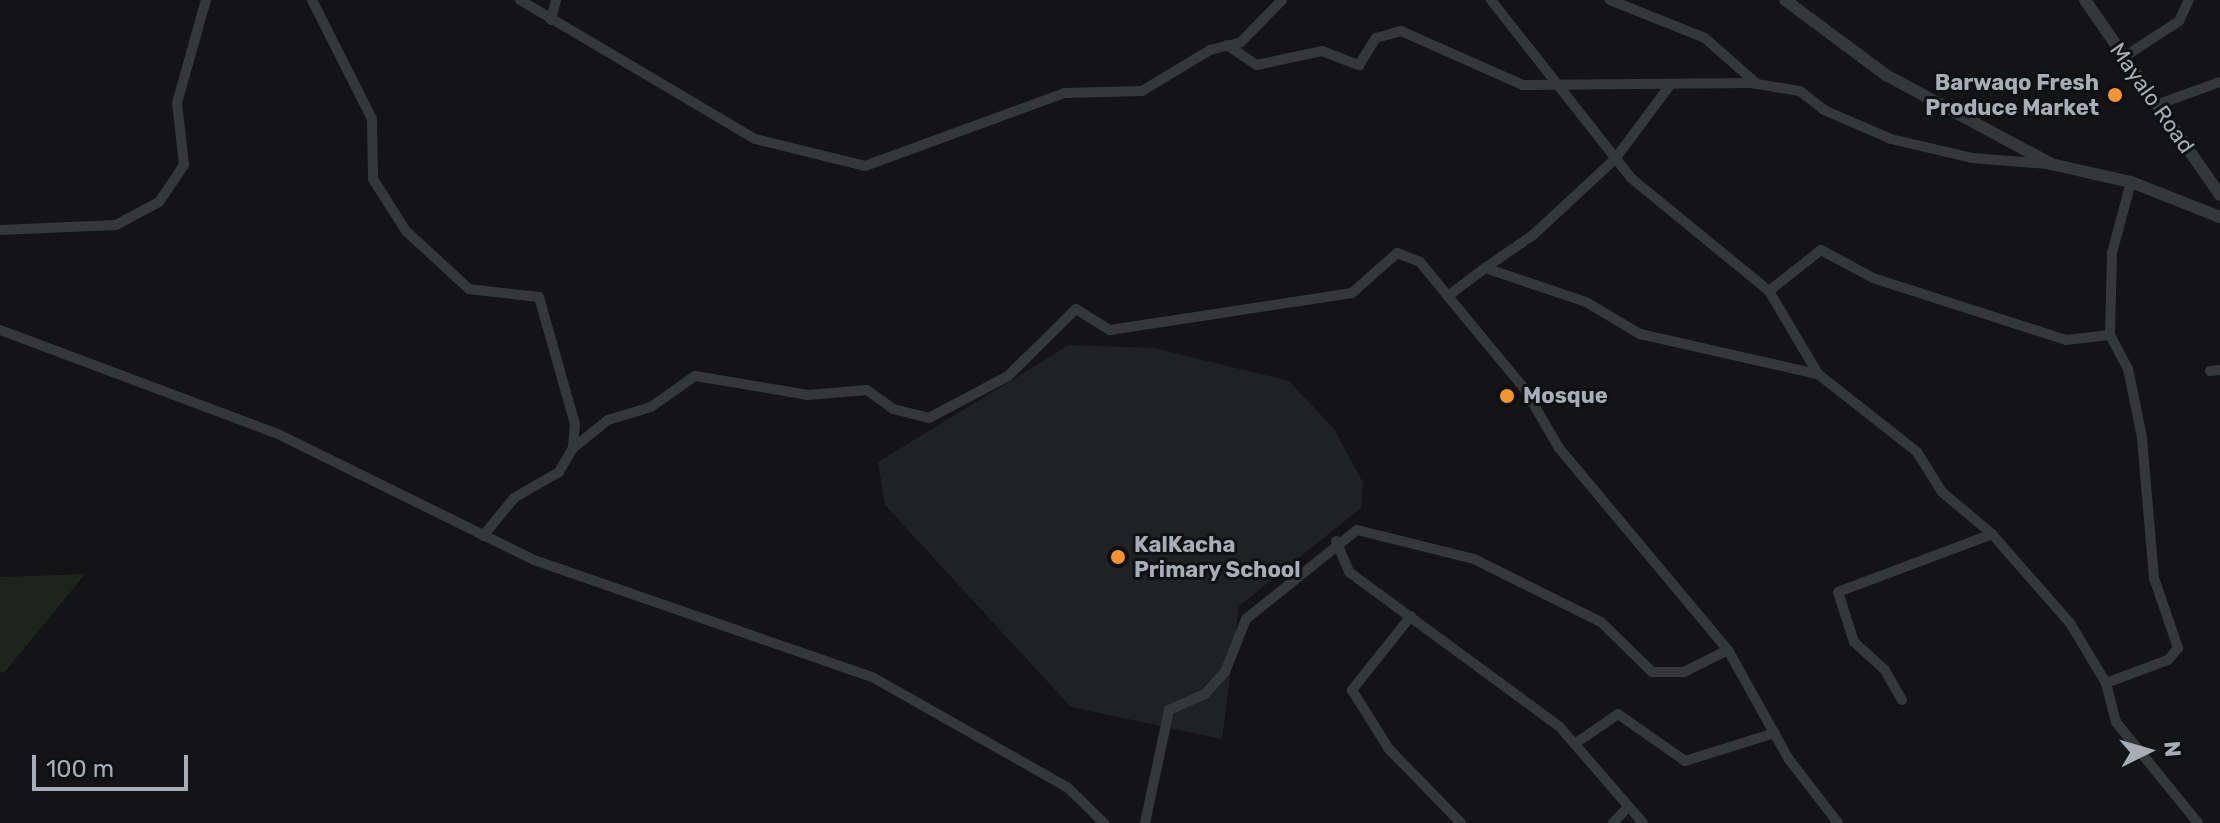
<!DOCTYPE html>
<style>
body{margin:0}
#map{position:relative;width:2220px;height:823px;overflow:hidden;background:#141416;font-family:Rubik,sans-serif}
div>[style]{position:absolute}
.built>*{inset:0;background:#202123}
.green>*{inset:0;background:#1c241c}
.minor>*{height:10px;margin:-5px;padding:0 5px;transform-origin:5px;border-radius:5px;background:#35373b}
.tertiary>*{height:12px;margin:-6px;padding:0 6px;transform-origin:6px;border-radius:6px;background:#35373b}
.dots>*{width:22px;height:22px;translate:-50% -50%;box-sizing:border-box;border:4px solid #0f1011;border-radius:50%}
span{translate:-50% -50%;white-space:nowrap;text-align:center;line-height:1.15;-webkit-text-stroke:6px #0f1011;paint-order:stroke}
.poi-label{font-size:22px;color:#a6adb7;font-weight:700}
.right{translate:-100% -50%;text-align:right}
.left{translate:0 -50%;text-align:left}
.street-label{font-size:22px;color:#a6adb7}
.north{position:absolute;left:2108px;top:711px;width:80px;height:80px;-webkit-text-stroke:6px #0f1011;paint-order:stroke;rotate:85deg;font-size:22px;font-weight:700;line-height:32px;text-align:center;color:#a6adb7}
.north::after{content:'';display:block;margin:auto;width:28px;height:36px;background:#a6adb7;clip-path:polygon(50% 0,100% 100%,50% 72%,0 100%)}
.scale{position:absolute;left:32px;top:755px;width:156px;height:36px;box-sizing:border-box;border:4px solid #a6adb7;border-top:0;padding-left:10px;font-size:24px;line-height:28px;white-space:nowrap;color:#a6adb7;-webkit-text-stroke:6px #0f1011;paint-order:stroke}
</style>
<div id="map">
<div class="built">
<i style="clip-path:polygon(1069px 345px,1154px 348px,1289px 381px,1334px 429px,1363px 483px,1361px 508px,1239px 606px,1222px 739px,1071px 707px,885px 505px,878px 462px)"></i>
</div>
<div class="green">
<i style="clip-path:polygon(85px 574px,4px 673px,0 672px,0 577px)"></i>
</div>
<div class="minor">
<i style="left:312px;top:0;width:133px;rotate:63.2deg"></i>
<i style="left:372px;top:119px;width:60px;rotate:89deg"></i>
<i style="left:373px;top:179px;width:62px;rotate:57.6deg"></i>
<i style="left:406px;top:231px;width:86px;rotate:42.6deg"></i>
<i style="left:469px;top:289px;width:70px;rotate:6.5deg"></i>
<i style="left:539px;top:297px;width:132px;rotate:74.2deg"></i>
<i style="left:575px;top:424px;width:24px;rotate:95deg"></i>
<i style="left:520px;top:0;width:273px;rotate:30.6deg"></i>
<i style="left:755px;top:139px;width:113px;rotate:13.8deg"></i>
<i style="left:865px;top:166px;width:212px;rotate:-20.1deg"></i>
<i style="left:1064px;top:93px;width:78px;rotate:-1.5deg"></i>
<i style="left:1142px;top:91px;width:79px;rotate:-31.1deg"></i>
<i style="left:1210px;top:50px;width:32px;rotate:-14deg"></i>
<i style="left:1241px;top:42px;width:59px;rotate:-45.7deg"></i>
<i style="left:1491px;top:0;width:226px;rotate:51.8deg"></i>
<i style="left:1631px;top:178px;width:178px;rotate:39.3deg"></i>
<i style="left:1769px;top:291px;width:96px;rotate:59.4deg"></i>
<i style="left:1818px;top:374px;width:126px;rotate:38.2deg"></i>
<i style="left:1917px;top:452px;width:47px;rotate:58deg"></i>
<i style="left:1942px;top:492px;width:65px;rotate:40deg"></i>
<i style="left:1992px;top:534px;width:118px;rotate:48.8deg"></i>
<i style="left:2070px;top:623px;width:70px;rotate:59deg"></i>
<i style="left:2106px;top:683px;width:40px;rotate:75.6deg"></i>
<i style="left:2116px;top:722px;width:130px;rotate:50.9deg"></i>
<i style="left:1610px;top:0;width:102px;rotate:21.8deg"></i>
<i style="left:1705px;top:38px;width:68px;rotate:41.4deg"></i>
<i style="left:551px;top:20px;width:21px;rotate:-76deg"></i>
<i style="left:1227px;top:45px;width:36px;rotate:34deg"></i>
<i style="left:1257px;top:65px;width:66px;rotate:-12.2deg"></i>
<i style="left:1322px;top:51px;width:40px;rotate:21deg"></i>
<i style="left:1359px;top:65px;width:32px;rotate:-58deg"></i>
<i style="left:1376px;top:38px;width:26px;rotate:-16deg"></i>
<i style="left:1401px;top:31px;width:133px;rotate:23.9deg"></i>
<i style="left:1523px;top:85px;width:228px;rotate:-0.5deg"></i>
<i style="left:1751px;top:83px;width:50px;rotate:9.3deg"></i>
<i style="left:1800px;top:91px;width:31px;rotate:38deg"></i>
<i style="left:1824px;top:110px;width:73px;rotate:23.4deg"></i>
<i style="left:1891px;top:139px;width:83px;rotate:13.2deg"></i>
<i style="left:1972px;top:158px;width:77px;rotate:4.5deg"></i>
<i style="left:2124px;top:57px;width:66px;rotate:-33.2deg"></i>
<i style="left:2179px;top:21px;width:23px;rotate:-65deg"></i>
<i style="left:2156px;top:105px;width:68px;rotate:-19.8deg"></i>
<i style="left:0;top:230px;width:116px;rotate:-2.5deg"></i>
<i style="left:116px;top:225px;width:49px;rotate:-28.1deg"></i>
<i style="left:159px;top:202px;width:45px;rotate:-56deg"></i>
<i style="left:184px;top:165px;width:62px;rotate:-96.4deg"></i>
<i style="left:177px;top:103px;width:107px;rotate:-74.3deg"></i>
<i style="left:1485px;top:268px;width:58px;rotate:-34.5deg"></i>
<i style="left:1533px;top:235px;width:112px;rotate:-42.8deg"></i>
<i style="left:1615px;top:159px;width:94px;rotate:-53.3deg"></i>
<i style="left:1769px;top:291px;width:66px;rotate:-38.3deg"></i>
<i style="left:1821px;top:250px;width:59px;rotate:28.3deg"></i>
<i style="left:1873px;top:278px;width:203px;rotate:17.8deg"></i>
<i style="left:2066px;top:340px;width:44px;rotate:-6.5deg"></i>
<i style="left:1448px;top:296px;width:46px;rotate:-37.1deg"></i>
<i style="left:1485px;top:268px;width:107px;rotate:18.6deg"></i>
<i style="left:1586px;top:302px;width:63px;rotate:30.7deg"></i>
<i style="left:1640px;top:334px;width:182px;rotate:12.7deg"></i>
<i style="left:0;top:330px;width:295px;rotate:20.5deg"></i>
<i style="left:276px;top:433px;width:288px;rotate:26.2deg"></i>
<i style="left:534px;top:560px;width:360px;rotate:19.1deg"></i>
<i style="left:874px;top:678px;width:222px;rotate:29.5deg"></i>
<i style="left:1067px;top:787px;width:52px;rotate:44.2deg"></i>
<i style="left:2210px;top:371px;width:10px;rotate:-6deg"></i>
<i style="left:483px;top:536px;width:49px;rotate:-50.8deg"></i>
<i style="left:514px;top:498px;width:52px;rotate:-30deg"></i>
<i style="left:559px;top:472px;width:28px;rotate:-60deg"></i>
<i style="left:573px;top:448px;width:45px;rotate:-38.7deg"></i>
<i style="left:608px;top:420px;width:45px;rotate:-16.8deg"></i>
<i style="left:651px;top:407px;width:54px;rotate:-35.2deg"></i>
<i style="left:695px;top:376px;width:115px;rotate:9.5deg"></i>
<i style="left:808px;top:395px;width:59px;rotate:-4.8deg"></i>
<i style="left:867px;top:390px;width:32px;rotate:36deg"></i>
<i style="left:893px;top:409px;width:37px;rotate:14deg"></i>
<i style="left:929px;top:418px;width:89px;rotate:-28deg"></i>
<i style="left:1008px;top:376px;width:95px;rotate:-44.6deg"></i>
<i style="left:1076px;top:309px;width:40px;rotate:32deg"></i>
<i style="left:1110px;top:330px;width:245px;rotate:-8.7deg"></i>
<i style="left:1352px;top:293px;width:60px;rotate:-41.6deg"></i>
<i style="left:1397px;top:253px;width:25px;rotate:21deg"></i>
<i style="left:1420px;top:262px;width:71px;rotate:50.7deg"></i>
<i style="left:1465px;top:317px;width:92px;rotate:50.3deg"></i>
<i style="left:1524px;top:388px;width:69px;rotate:59.7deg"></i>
<i style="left:1559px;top:448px;width:263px;rotate:50.1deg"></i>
<i style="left:1728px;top:650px;width:124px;rotate:60.9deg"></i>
<i style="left:1788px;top:758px;width:82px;rotate:52.4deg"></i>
<i style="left:1336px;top:541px;width:34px;rotate:67deg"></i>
<i style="left:1349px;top:572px;width:260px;rotate:36.3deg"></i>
<i style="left:1559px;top:726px;width:128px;rotate:49.1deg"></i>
<i style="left:1411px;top:616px;width:95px;rotate:128.6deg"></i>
<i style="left:1352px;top:690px;width:70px;rotate:57.9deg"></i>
<i style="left:1389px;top:749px;width:103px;rotate:45.8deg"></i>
<i style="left:2106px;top:683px;width:66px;rotate:-20.4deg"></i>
<i style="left:2168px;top:660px;width:16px;rotate:-50deg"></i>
<i style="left:2178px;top:648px;width:74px;rotate:-108.9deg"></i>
<i style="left:2154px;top:578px;width:142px;rotate:-94.9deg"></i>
<i style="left:2142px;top:437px;width:69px;rotate:-101.6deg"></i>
<i style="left:2128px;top:369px;width:38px;rotate:-118deg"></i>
<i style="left:2110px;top:335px;width:82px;rotate:-88.6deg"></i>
<i style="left:2112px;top:253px;width:73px;rotate:-75deg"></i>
<i style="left:1902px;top:700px;width:34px;rotate:-120deg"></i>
<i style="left:1885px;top:670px;width:42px;rotate:-137.9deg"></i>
<i style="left:1854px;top:642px;width:52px;rotate:-107.7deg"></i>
<i style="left:1838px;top:592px;width:165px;rotate:-20.6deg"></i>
<i style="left:1576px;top:743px;width:51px;rotate:-34.6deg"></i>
<i style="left:1618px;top:714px;width:82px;rotate:35deg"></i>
<i style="left:1685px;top:761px;width:94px;rotate:-17.3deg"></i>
<i style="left:1145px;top:823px;width:116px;rotate:-78deg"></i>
<i style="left:1169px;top:710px;width:39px;rotate:-24deg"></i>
<i style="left:1205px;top:694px;width:30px;rotate:-48deg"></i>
<i style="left:1225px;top:672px;width:57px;rotate:-68.4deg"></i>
<i style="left:1246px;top:619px;width:142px;rotate:-38.7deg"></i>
<i style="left:1357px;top:530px;width:121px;rotate:13.9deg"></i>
<i style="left:1474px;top:559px;width:142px;rotate:26.4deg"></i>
<i style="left:1601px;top:622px;width:71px;rotate:44.4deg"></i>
<i style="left:1652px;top:672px;width:32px"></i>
<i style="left:1684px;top:672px;width:49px;rotate:-26.6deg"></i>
<i style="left:1613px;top:823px;width:22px;rotate:-47deg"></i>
</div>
<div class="tertiary">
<i style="left:1785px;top:0;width:126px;rotate:36.6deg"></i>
<i style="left:1886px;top:75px;width:187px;rotate:28.3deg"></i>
<i style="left:2051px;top:164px;width:82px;rotate:12.7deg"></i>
<i style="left:2131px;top:182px;width:96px;rotate:21.5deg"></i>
<i style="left:2085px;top:0;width:237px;rotate:55.3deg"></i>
</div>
<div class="dots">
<i style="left:2115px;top:95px;background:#f4942e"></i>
<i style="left:1507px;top:396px;background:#f4942e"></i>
<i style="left:1118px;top:557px;background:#f4942e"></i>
</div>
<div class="poi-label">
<span class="right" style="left:2099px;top:95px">Barwaqo Fresh<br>Produce Market</span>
<span class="left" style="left:1523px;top:396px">Mosque</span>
<span class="left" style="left:1134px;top:557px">KalKacha<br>Primary School</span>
</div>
<div class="street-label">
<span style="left:2152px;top:98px;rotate:55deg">Mayalo Road</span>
</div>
<div class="north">N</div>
<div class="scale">100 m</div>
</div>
